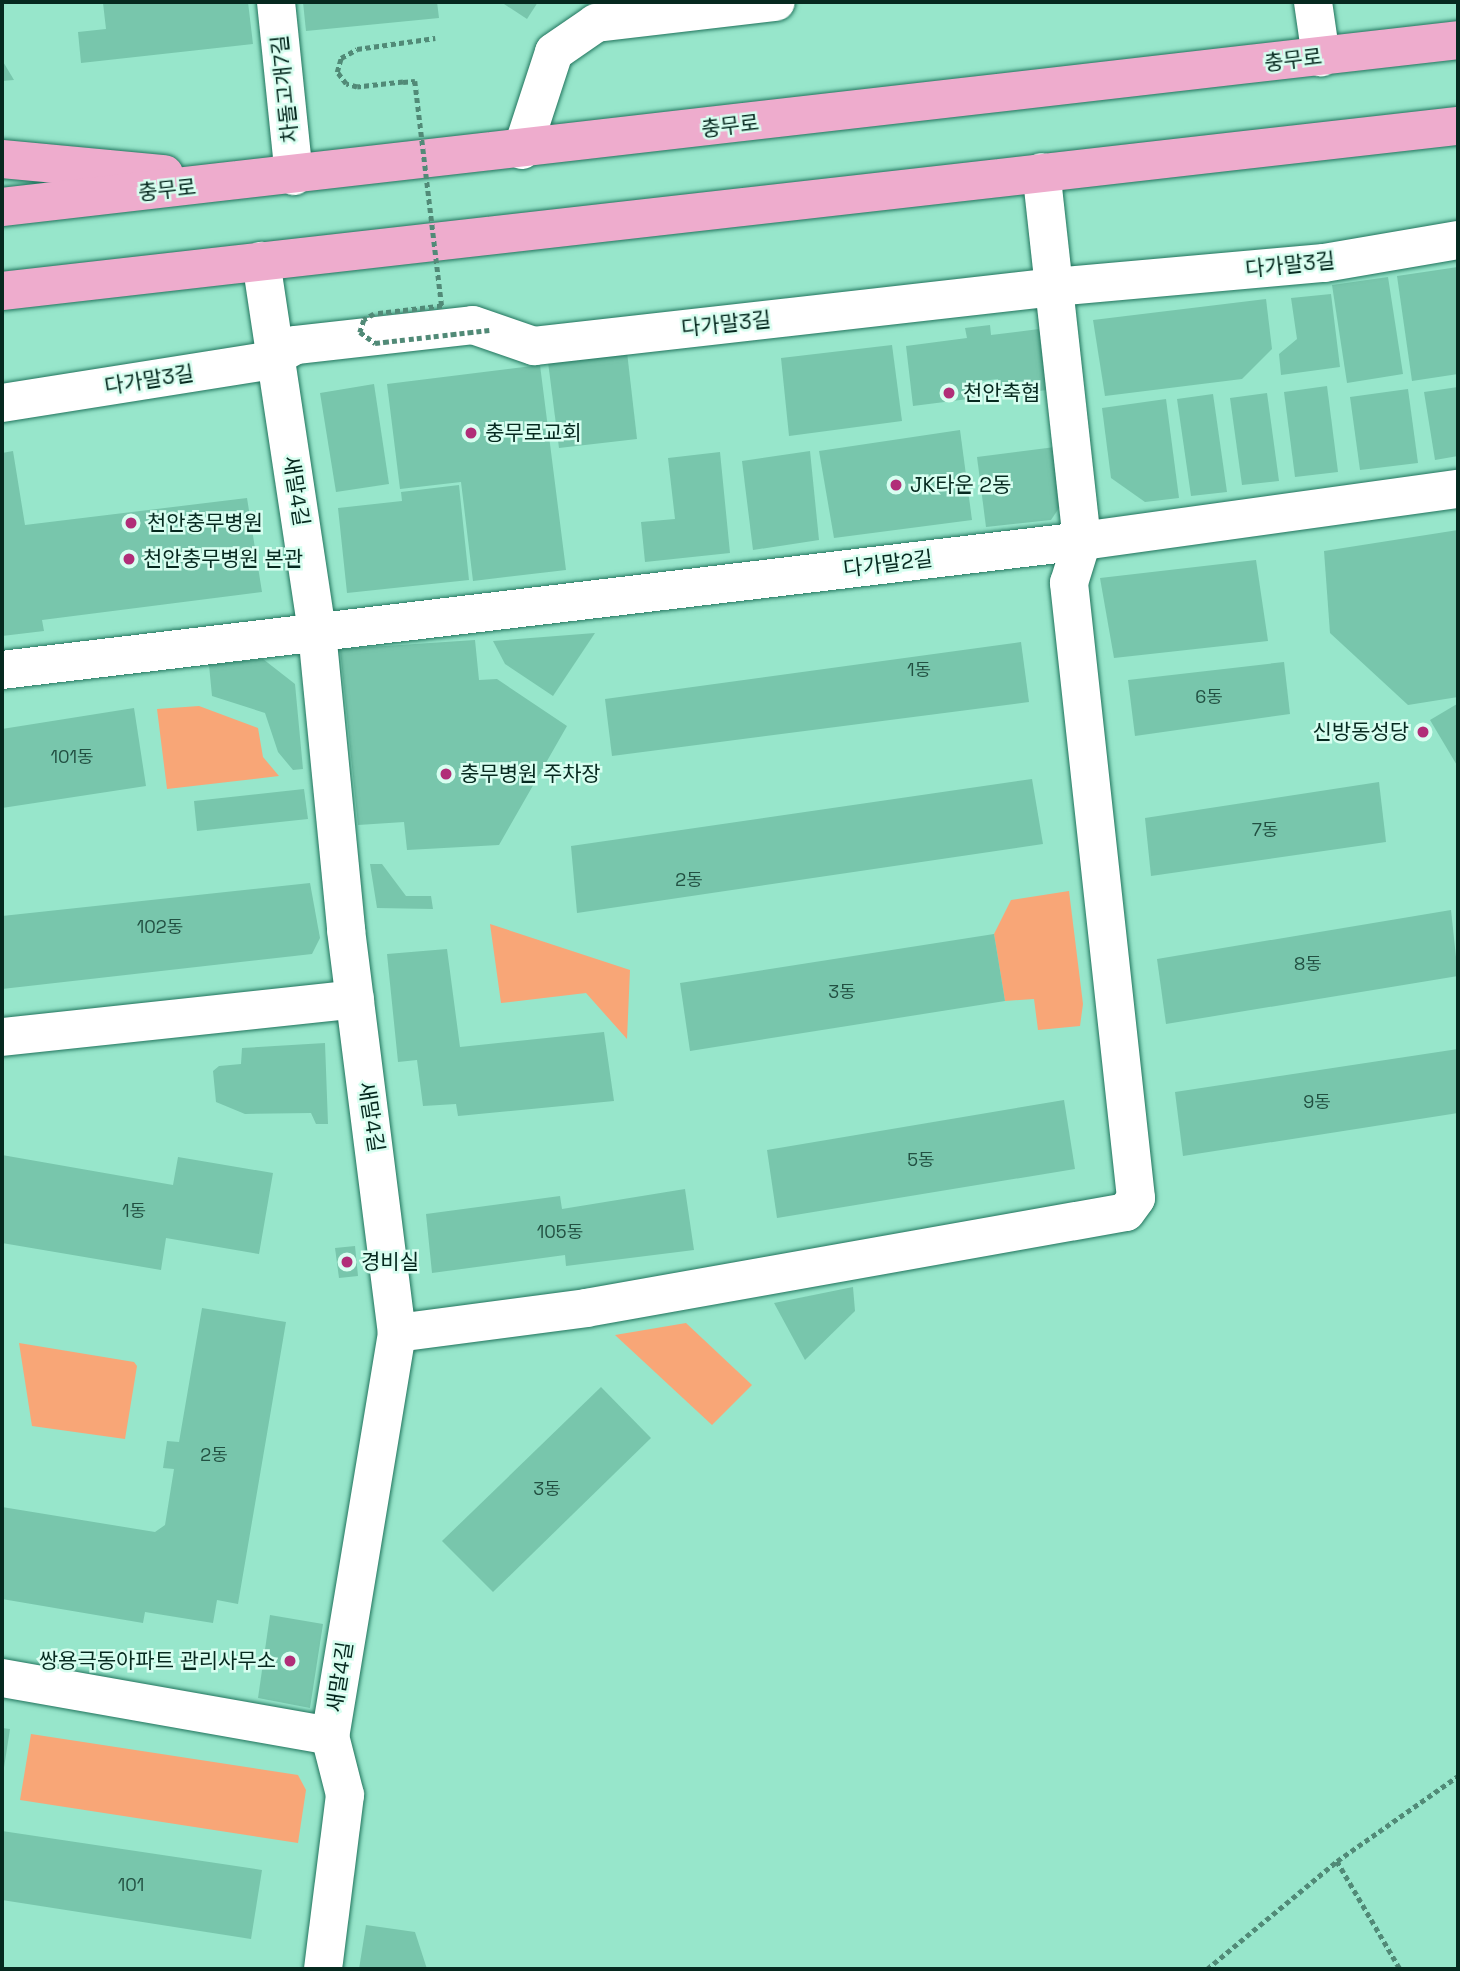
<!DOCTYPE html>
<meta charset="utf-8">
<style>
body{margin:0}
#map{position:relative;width:1460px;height:1971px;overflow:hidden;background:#97e6cb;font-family:"Space Grotesk","Noto Sans KR",sans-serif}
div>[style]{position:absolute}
.green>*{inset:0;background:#f8a677}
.building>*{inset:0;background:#78c6ac}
.path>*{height:4.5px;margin-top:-2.25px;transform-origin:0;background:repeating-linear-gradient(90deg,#518a77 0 5px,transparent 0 8.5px)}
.roads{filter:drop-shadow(0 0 2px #21745d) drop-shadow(0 0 2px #21745d)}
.minor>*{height:38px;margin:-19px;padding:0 19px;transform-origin:19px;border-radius:19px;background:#fff}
.major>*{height:38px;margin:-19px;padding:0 19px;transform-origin:19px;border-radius:19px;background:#eeaccd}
.path-bridge>*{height:4.5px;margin-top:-2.25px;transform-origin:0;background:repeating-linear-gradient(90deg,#518a77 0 5px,transparent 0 8.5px)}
.dots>*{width:19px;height:19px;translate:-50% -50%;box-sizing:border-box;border:4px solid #d8fef0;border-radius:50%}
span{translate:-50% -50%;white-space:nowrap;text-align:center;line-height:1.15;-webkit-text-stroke:5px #d8fef0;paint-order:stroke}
.number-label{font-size:18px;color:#225042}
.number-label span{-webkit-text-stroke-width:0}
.street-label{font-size:21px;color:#06291f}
.poi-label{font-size:21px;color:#06291f}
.left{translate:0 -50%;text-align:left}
.right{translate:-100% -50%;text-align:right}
.frame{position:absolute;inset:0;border:4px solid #06291f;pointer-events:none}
</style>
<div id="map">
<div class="green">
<i style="clip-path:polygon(199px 706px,258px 728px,263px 757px,279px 776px,167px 789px,157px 709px)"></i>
<i style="clip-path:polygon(1069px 891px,1083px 1004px,1080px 1026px,1038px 1030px,1034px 999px,1005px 1001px,994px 934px,1011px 900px)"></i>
<i style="clip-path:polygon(490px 924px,630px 970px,627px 1039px,586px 993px,501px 1003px)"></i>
<i style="clip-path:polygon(686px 1323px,752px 1385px,712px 1425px,615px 1335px)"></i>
<i style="clip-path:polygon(19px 1343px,134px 1362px,137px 1366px,125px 1439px,32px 1426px)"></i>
<i style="clip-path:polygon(31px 1734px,298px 1775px,306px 1790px,298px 1843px,20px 1800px)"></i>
</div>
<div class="building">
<i style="clip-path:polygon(113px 2px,248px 2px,253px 44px,81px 63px,78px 32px,106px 29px,103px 3px)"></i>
<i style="clip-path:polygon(303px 2px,437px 2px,439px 18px,306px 31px)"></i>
<i style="clip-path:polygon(501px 2px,538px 2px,527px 19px)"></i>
<i style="clip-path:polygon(2px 60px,14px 80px,2px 81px)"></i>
<i style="clip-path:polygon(1458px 267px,1458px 374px,1412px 381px,1397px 276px)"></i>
<i style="clip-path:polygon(1388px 277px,1403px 374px,1347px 383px,1332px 285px)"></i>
<i style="clip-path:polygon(1331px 294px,1340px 367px,1281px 375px,1279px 354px,1297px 339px,1291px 298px)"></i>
<i style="clip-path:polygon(1266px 299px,1272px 349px,1242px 379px,1105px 396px,1093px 320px)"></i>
<i style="clip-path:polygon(990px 325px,991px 335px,1039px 329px,1047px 390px,1000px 396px,998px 379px,974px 382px,976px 398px,913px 406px,906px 346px,967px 338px,965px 328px)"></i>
<i style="clip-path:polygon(892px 345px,902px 421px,789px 436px,781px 358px)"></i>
<i style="clip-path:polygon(627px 352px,637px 439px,559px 448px,548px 362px)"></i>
<i style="clip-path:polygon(540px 365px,566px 570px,473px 581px,461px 482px,400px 489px,387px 384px)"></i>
<i style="clip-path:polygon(374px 384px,389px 484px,336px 492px,320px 393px)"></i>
<i style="clip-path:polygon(1327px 386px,1338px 472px,1295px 477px,1284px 392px)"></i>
<i style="clip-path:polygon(1458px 387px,1458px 456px,1435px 460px,1424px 392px)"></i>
<i style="clip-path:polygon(1408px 389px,1418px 463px,1360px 470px,1350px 397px)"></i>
<i style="clip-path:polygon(1267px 393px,1279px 481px,1242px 485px,1230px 398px)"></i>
<i style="clip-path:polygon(1213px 394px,1227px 492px,1191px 496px,1177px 399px)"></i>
<i style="clip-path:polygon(1166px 399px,1179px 498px,1145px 502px,1111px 478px,1102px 408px)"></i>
<i style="clip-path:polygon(960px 430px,972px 520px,834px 538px,819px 451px)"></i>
<i style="clip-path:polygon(1055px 447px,1063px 502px,1051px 520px,986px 527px,977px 457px)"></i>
<i style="clip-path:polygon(13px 451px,25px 525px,247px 498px,262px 592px,42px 620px,44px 631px,2px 636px,2px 453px)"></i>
<i style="clip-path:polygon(810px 451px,819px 540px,753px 550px,742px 461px)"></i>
<i style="clip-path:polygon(720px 452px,730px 553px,645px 562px,641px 522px,675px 519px,668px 458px)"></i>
<i style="clip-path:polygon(459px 485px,469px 580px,347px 593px,338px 508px,402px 501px,401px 492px)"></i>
<i style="clip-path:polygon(1458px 530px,1458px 697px,1408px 705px,1330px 633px,1324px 551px)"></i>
<i style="clip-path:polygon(1256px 560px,1268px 641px,1114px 658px,1100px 578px)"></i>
<i style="clip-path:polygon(595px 633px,553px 696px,505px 664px,493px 641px)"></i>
<i style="clip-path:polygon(475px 640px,479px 680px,497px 679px,567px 726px,499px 845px,407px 850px,404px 822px,358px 825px,340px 649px)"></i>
<i style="clip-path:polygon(1021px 642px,1029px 702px,612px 756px,605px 699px)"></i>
<i style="clip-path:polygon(263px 659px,295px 684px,303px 769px,293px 770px,278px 752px,265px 713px,212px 696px,209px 665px)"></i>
<i style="clip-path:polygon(1284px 662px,1290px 714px,1135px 736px,1128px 680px)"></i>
<i style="clip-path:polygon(1457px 704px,1458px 706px,1458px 767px,1430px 720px)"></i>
<i style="clip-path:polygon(134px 708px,146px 786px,2px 808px,2px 729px)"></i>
<i style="clip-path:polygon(1032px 779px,1043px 844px,577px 913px,571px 846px)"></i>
<i style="clip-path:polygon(1379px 782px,1386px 842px,1151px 876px,1145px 818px)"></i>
<i style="clip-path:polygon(304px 789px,308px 819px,197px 831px,194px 801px)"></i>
<i style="clip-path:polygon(370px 864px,382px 864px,406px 896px,431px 896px,433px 909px,377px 908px)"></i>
<i style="clip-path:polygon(310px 883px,320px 938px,312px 954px,2px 989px,2px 916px)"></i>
<i style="clip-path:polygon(1451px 910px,1458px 976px,1166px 1024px,1157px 959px)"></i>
<i style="clip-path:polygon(994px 934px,1005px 1001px,690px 1051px,680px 983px)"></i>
<i style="clip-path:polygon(447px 949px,460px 1047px,604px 1032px,614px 1101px,458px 1116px,456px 1104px,423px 1106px,417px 1060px,398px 1062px,387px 954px)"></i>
<i style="clip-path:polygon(325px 1043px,328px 1124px,316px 1124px,311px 1113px,245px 1114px,216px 1102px,213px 1071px,219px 1066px,241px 1064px,242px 1048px)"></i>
<i style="clip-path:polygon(1458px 1049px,1458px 1113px,1183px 1156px,1175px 1092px)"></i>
<i style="clip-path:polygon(1064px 1100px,1075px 1169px,777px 1218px,767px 1150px)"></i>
<i style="clip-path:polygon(2px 1155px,173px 1185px,178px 1157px,273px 1173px,259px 1254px,166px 1238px,161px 1270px,2px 1243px)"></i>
<i style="clip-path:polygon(685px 1189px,694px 1250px,566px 1266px,565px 1255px,432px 1273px,426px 1214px,560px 1196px,562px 1209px)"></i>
<i style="clip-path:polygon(355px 1246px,358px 1276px,339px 1278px,335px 1248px)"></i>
<i style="clip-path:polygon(853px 1287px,855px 1311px,805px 1360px,774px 1303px)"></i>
<i style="clip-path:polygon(202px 1308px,286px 1322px,238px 1604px,217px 1600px,213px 1623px,145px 1612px,143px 1623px,2px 1599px,2px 1507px,155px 1532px,165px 1525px,174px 1469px,163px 1468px,167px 1441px,179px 1442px)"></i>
<i style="clip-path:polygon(601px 1387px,651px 1438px,493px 1592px,442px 1541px)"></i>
<i style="clip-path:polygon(270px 1615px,323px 1624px,310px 1708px,258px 1698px)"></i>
<i style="clip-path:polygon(2px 1728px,10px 1729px,3px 1774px,2px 1774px)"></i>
<i style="clip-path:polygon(2px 1831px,262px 1870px,251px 1939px,2px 1900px)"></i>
<i style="clip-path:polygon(366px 1925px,415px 1932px,427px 1969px,359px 1969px)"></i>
</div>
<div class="path">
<i style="left:403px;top:82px;width:46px;rotate:173.8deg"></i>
<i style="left:357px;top:87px;width:11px;rotate:-165deg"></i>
<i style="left:346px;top:84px;width:15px;rotate:-127deg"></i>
<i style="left:337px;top:72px;width:15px;rotate:-74deg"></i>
<i style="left:341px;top:58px;width:18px;rotate:-29deg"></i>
<i style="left:357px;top:49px;width:79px;rotate:-8deg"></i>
<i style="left:1337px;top:1861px;width:125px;rotate:59.7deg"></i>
<i style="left:1207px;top:1969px;width:169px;rotate:-39.7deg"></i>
<i style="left:1337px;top:1861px;width:148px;rotate:-35.1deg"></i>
</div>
<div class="roads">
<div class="minor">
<i style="left:276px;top:2px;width:175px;rotate:84.1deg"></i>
<i style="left:1313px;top:2px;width:56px;rotate:81.7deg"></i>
<i style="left:522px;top:150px;width:103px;rotate:-71.9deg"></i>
<i style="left:554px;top:52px;width:51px;rotate:-34.6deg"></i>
<i style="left:596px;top:23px;width:181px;rotate:-6.7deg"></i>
<i style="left:261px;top:261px;width:375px;rotate:81.4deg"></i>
<i style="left:317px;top:632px;width:299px;rotate:84.4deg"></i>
<i style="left:346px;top:930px;width:406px;rotate:82.8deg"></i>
<i style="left:397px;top:1333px;width:409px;rotate:99.4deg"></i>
<i style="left:330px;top:1736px;width:61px;rotate:75.7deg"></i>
<i style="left:345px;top:1795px;width:175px;rotate:97.2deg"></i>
<i style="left:2px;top:403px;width:268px;rotate:-9deg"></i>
<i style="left:267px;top:361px;width:33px;rotate:-29deg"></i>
<i style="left:296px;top:345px;width:178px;rotate:-6.4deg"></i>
<i style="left:473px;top:325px;width:65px;rotate:19deg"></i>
<i style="left:534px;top:346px;width:523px;rotate:-6.47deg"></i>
<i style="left:1054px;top:287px;width:271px;rotate:-5.1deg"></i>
<i style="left:1324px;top:263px;width:136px;rotate:-9.7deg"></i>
<i style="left:2px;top:670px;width:1088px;rotate:-6.81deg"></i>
<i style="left:1082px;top:541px;width:380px;rotate:-7.9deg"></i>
<i style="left:2px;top:1037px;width:355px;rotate:-6.1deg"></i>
<i style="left:397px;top:1333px;width:191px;rotate:-7.5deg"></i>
<i style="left:586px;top:1308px;width:548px;rotate:-10.08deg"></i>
<i style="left:1126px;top:1212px;width:17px;rotate:-54deg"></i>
<i style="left:1136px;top:1198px;width:619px;rotate:-96.22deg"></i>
<i style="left:1069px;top:583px;width:44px;rotate:-72.8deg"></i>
<i style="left:1082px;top:541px;width:371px;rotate:-96.3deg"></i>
<i style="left:2px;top:1678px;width:333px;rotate:10deg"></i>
</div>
<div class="major">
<i style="left:2px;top:159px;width:163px;rotate:5.3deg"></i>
<i style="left:2px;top:207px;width:1466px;rotate:-6.54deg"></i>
<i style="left:2px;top:291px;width:1465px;rotate:-6.47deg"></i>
</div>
</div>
<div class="path-bridge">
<i style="left:403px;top:82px;width:12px;rotate:-5deg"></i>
<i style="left:415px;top:81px;width:227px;rotate:83.2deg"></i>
<i style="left:442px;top:306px;width:68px;rotate:173.3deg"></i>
<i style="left:374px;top:314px;width:12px;rotate:149deg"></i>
<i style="left:364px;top:320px;width:13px;rotate:108deg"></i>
<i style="left:360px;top:332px;width:19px;rotate:36deg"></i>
<i style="left:375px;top:343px;width:115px;rotate:-6.5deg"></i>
</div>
<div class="dots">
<i style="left:949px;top:393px;background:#b12e78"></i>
<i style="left:471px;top:433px;background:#b12e78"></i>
<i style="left:896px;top:485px;background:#b12e78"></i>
<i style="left:131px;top:523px;background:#b12e78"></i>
<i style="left:129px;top:559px;background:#b12e78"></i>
<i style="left:1423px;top:732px;background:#b12e78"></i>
<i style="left:446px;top:774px;background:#b12e78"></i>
<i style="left:347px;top:1262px;background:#b12e78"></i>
<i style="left:290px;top:1661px;background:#b12e78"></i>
</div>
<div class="number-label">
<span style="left:919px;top:670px">1동</span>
<span style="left:1209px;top:697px">6동</span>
<span style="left:72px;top:757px">101동</span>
<span style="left:1265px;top:830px">7동</span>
<span style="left:689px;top:880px">2동</span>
<span style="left:160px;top:927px">102동</span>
<span style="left:1308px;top:964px">8동</span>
<span style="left:842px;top:992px">3동</span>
<span style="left:1317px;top:1102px">9동</span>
<span style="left:921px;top:1160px">5동</span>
<span style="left:134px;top:1211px">1동</span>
<span style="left:560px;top:1232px">105동</span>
<span style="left:214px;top:1455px">2동</span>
<span style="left:547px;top:1489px">3동</span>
<span style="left:131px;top:1885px">101</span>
</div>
<div class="street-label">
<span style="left:1293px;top:60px;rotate:-7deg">충무로</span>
<span style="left:285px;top:89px;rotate:-96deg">차돌고개7길</span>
<span style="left:730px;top:126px;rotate:-7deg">충무로</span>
<span style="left:167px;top:190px;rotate:-6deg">충무로</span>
<span style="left:1290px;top:265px;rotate:-6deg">다가말3길</span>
<span style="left:726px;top:324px;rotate:-6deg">다가말3길</span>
<span style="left:149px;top:380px;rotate:-9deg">다가말3길</span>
<span style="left:296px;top:491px;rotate:81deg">새말4길</span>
<span style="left:888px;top:564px;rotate:-7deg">다가말2길</span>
<span style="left:371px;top:1117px;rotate:81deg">새말4길</span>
<span style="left:340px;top:1677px;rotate:-81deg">새말4길</span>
</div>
<div class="poi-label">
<span class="left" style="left:963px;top:393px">천안축협</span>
<span class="left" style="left:485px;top:433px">충무로교회</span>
<span class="left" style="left:910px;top:485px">JK타운 2동</span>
<span class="left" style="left:147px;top:523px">천안충무병원</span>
<span class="left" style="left:143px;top:559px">천안충무병원 본관</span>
<span class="right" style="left:1409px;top:732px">신방동성당</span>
<span class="left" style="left:460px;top:774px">충무병원 주차장</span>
<span class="left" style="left:361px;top:1262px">경비실</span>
<span class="right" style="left:276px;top:1661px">쌍용극동아파트 관리사무소</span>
</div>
<div class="frame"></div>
</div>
